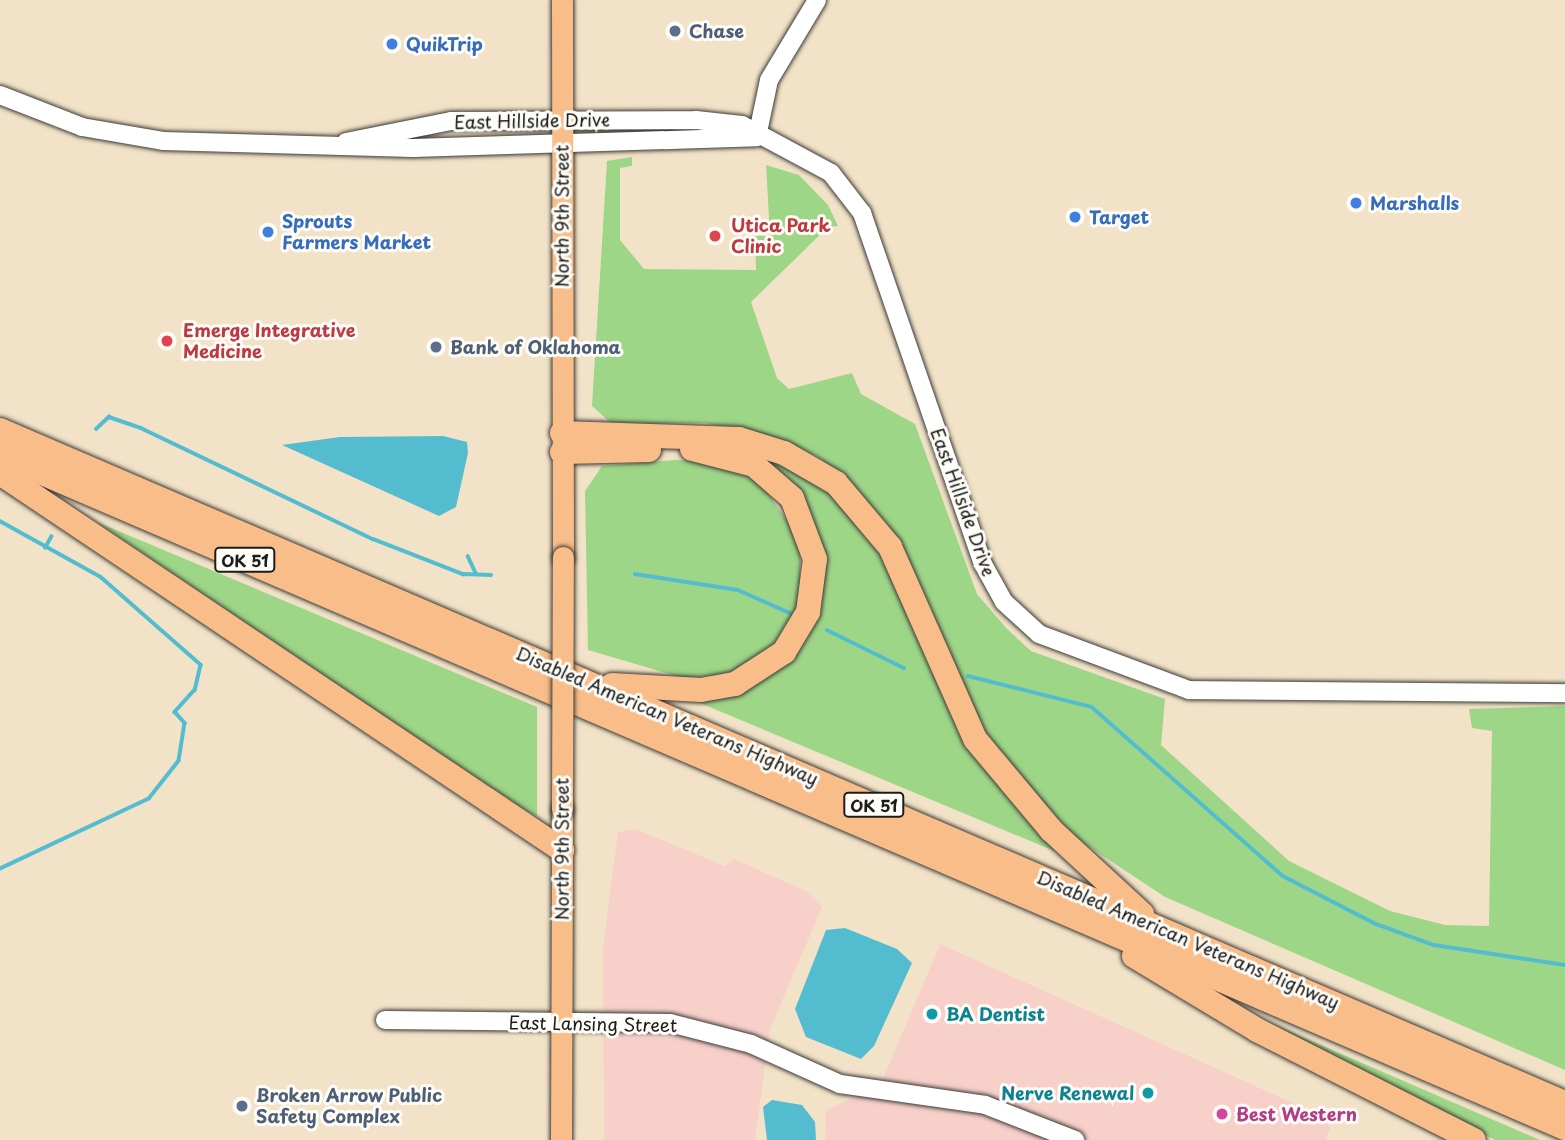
<!DOCTYPE html>
<style>
body{margin:0}
#map{position:relative;width:1565px;height:1140px;overflow:hidden;background:#f2e3c8;font-family:"Playpen Sans",sans-serif}
div>[style]{position:absolute}
.built>*{inset:0;background:#f7d0ca}
.green>*{inset:0;background:#9ed688}
.water>*{inset:0;background:#53bdcf}
.stream>*{height:3.5px;margin:-1.75px;padding:0 1.75px;transform-origin:1.75px;border-radius:1.75px;background:#53bdcf}
.roads{filter:drop-shadow(0 0 2px #3c3a36) drop-shadow(0 0 2px #3c3a36)}
.minor>*{height:18px;margin:-9px;padding:0 9px;transform-origin:9px;border-radius:9px;background:#fff}
.major>*{height:21px;margin:-10.5px;padding:0 10.5px;transform-origin:10.5px;border-radius:10.5px;background:#f8bd89}
.highway>*{height:24px;margin:-12px;padding:0 12px;transform-origin:12px;border-radius:12px;background:#f8bd89}
.bridges{filter:drop-shadow(0 0 2px #3c3a36) drop-shadow(0 0 2px #3c3a36)}
.major-bridge>*{height:21px;margin:-10.5px;padding:0 10.5px;transform-origin:10.5px;border-radius:10.5px;background:#f8bd89}
.dots>*{width:19px;height:19px;translate:-50% -50%;box-sizing:border-box;border:4px solid #fdfcf7;border-radius:50%}
span{translate:-50% -50%;white-space:nowrap;text-align:center;line-height:1.15;-webkit-text-stroke:6px #fdfcf7;paint-order:stroke}
.shield-label span{padding:2px 5px;background:#fdfcf7;border:2px solid;border-radius:5px;-webkit-text-stroke-width:0}
.shield-label{font-size:16px;color:#1c1c1c;font-weight:700}
.service-label{font-size:18px;color:#4e5e75;font-weight:700}
.left{translate:0 -50%;text-align:left}
.shop-label{font-size:18px;color:#366cbe;font-weight:700}
.street-label{font-size:18px;color:#1c1c1c}
.health-label{font-size:18px;color:#be3a42;font-weight:700}
.culture-label{font-size:18px;color:#0d838f;font-weight:700}
.right{translate:-100% -50%;text-align:right}
.hotel-label{font-size:18px;color:#b23c85;font-weight:700}
</style>
<div id="map">
<div class="built">
<i style="clip-path:polygon(636px 829px,724px 866px,734px 859px,806px 891px,822px 907px,770px 1029px,755px 1140px,604px 1140px,603px 948px,618px 832px)"></i>
<i style="clip-path:polygon(940px 944px,1324px 1117px,1330px 1129px,1326px 1140px,825px 1140px,826px 1110px,880px 1086px)"></i>
</div>
<div class="green">
<i style="clip-path:polygon(632px 157px,632px 166px,620px 168px,620px 240px,644px 269px,756px 270px,755px 236px,770px 236px,766px 165px,799px 175px,828px 205px,838px 226px,828px 227px,751px 302px,777px 378px,789px 389px,852px 373px,861px 394px,915px 424px,977px 594px,1007px 629px,1031px 651px,1165px 699px,1161px 745px,1289px 861px,1390px 911px,1445px 925px,1489px 926px,1492px 731px,1472px 728px,1469px 709px,1565px 706px,1565px 1070px,1165px 897px,1079px 840px,995px 753px,854px 486px,817px 456px,772px 437px,705px 423px,612px 424px,592px 406px,607px 161px)"></i>
<i style="clip-path:polygon(751px 457px,801px 466px,875px 533px,929px 659px,1059px 853px,683px 696px,766px 675px,822px 567px)"></i>
<i style="clip-path:polygon(675px 460px,705px 460px,758px 480px,800px 539px,800px 601px,784px 633px,753px 664px,719px 675px,683px 678px,588px 650px,585px 491px,602px 466px)"></i>
<i style="clip-path:polygon(97px 522px,537px 707px,537px 816px,515px 805px)"></i>
<i style="clip-path:polygon(1261px 1019px,1540px 1140px,1495px 1140px)"></i>
</div>
<div class="water">
<i style="clip-path:polygon(443px 436px,467px 442px,468px 453px,456px 507px,439px 516px,282px 445px,340px 437px)"></i>
<i style="clip-path:polygon(845px 928px,897px 949px,912px 963px,874px 1046px,861px 1059px,806px 1037px,795px 1009px,826px 930px)"></i>
<i style="clip-path:polygon(772px 1100px,802px 1105px,815px 1122px,816px 1140px,767px 1140px,763px 1107px)"></i>
</div>
<div class="stream">
<i style="left:96px;top:429px;width:18px;rotate:-43deg"></i>
<i style="left:109px;top:417px;width:34px;rotate:19deg"></i>
<i style="left:141px;top:428px;width:257px;rotate:25.6deg"></i>
<i style="left:373px;top:539px;width:97px;rotate:21.3deg"></i>
<i style="left:463px;top:574px;width:28px;rotate:2deg"></i>
<i style="left:0;top:521px;width:115px;rotate:29deg"></i>
<i style="left:101px;top:577px;width:133px;rotate:41.3deg"></i>
<i style="left:201px;top:665px;width:26px;rotate:103deg"></i>
<i style="left:195px;top:690px;width:30px;rotate:132deg"></i>
<i style="left:175px;top:712px;width:15px;rotate:48deg"></i>
<i style="left:185px;top:723px;width:38px;rotate:99deg"></i>
<i style="left:179px;top:761px;width:48px;rotate:128.3deg"></i>
<i style="left:149px;top:799px;width:165px;rotate:154.8deg"></i>
<i style="left:45px;top:548px;width:13px;rotate:-61deg"></i>
<i style="left:468px;top:556px;width:19px;rotate:65deg"></i>
<i style="left:635px;top:574px;width:104px;rotate:8.8deg"></i>
<i style="left:738px;top:590px;width:57px;rotate:23.9deg"></i>
<i style="left:827px;top:630px;width:86px;rotate:26.3deg"></i>
<i style="left:968px;top:676px;width:128px;rotate:14deg"></i>
<i style="left:1092px;top:707px;width:255px;rotate:41.5deg"></i>
<i style="left:1283px;top:876px;width:105px;rotate:27.3deg"></i>
<i style="left:1376px;top:924px;width:62px;rotate:19.9deg"></i>
<i style="left:1434px;top:945px;width:133px;rotate:8.7deg"></i>
</div>
<div class="roads">
<div class="minor">
<i style="left:0;top:95px;width:88px;rotate:21.3deg"></i>
<i style="left:82px;top:127px;width:82px;rotate:9.8deg"></i>
<i style="left:163px;top:141px;width:250px;rotate:1.6deg"></i>
<i style="left:413px;top:148px;width:344px;rotate:-1.8deg"></i>
<i style="left:757px;top:137px;width:58px;rotate:-78.1deg"></i>
<i style="left:769px;top:80px;width:93px;rotate:-59deg"></i>
<i style="left:346px;top:142px;width:107px;rotate:-11.3deg"></i>
<i style="left:451px;top:121px;width:245px;rotate:-0.2deg"></i>
<i style="left:696px;top:120px;width:46px;rotate:6.2deg"></i>
<i style="left:742px;top:125px;width:101px;rotate:28.3deg"></i>
<i style="left:831px;top:173px;width:51px;rotate:52.2deg"></i>
<i style="left:862px;top:213px;width:371px;rotate:71deg"></i>
<i style="left:983px;top:564px;width:43px;rotate:61.1deg"></i>
<i style="left:1004px;top:602px;width:47px;rotate:42.4deg"></i>
<i style="left:1039px;top:634px;width:160px;rotate:20.5deg"></i>
<i style="left:1189px;top:690px;width:376px;rotate:0.5deg"></i>
<i style="left:385px;top:1020px;width:285px;rotate:0.6deg"></i>
<i style="left:670px;top:1023px;width:84px;rotate:14.5deg"></i>
<i style="left:751px;top:1044px;width:98px;rotate:24.2deg"></i>
<i style="left:840px;top:1084px;width:147px;rotate:8.2deg"></i>
<i style="left:985px;top:1105px;width:97px;rotate:21.3deg"></i>
</div>
<div class="major">
<i style="left:562px;top:0;width:557px;rotate:89.9deg"></i>
<i style="left:561px;top:1140px;width:331px;rotate:-89.8deg"></i>
</div>
<div class="highway">
<i style="left:0;top:430px;width:1704px;rotate:23.27deg"></i>
<i style="left:562px;top:433px;width:177px;rotate:1.9deg"></i>
<i style="left:739px;top:439px;width:47px;rotate:17.3deg"></i>
<i style="left:784px;top:453px;width:60px;rotate:30deg"></i>
<i style="left:836px;top:483px;width:84px;rotate:49.8deg"></i>
<i style="left:890px;top:547px;width:210px;rotate:66.1deg"></i>
<i style="left:975px;top:739px;width:119px;rotate:50.1deg"></i>
<i style="left:1051px;top:830px;width:124px;rotate:42.7deg"></i>
<i style="left:562px;top:452px;width:87px;rotate:-1.3deg"></i>
<i style="left:0;top:455px;width:1704px;rotate:23.27deg"></i>
<i style="left:0;top:473px;width:677px;rotate:33.85deg"></i>
<i style="left:612px;top:685px;width:89px;rotate:3.2deg"></i>
<i style="left:701px;top:690px;width:35px;rotate:-10deg"></i>
<i style="left:735px;top:684px;width:59px;rotate:-33.1deg"></i>
<i style="left:784px;top:652px;width:47px;rotate:-59deg"></i>
<i style="left:808px;top:612px;width:53px;rotate:-82.5deg"></i>
<i style="left:815px;top:559px;width:65px;rotate:-110.7deg"></i>
<i style="left:792px;top:498px;width:50px;rotate:-139deg"></i>
<i style="left:754px;top:465px;width:64px;rotate:-165.5deg"></i>
<i style="left:1134px;top:956px;width:144px;rotate:31deg"></i>
<i style="left:1257px;top:1030px;width:243px;rotate:26.9deg"></i>
</div>
</div>
<div class="bridges">
<div class="major-bridge">
<i style="left:562px;top:809px;width:252px;rotate:-89.8deg"></i>
</div>
</div>
<div class="dots">
<i style="left:675px;top:31px;background:#5c6f8a"></i>
<i style="left:392px;top:44px;background:#3f7fe0"></i>
<i style="left:1356px;top:203px;background:#3f7fe0"></i>
<i style="left:1075px;top:217px;background:#3f7fe0"></i>
<i style="left:268px;top:232px;background:#3f7fe0"></i>
<i style="left:715px;top:236px;background:#e0444e"></i>
<i style="left:167px;top:341px;background:#e0444e"></i>
<i style="left:436px;top:347px;background:#5c6f8a"></i>
<i style="left:932px;top:1014px;background:#0f9aa8"></i>
<i style="left:1148px;top:1093px;background:#0f9aa8"></i>
<i style="left:242px;top:1106px;background:#5c6f8a"></i>
<i style="left:1222px;top:1114px;background:#d1479c"></i>
</div>
<div class="shield-label">
<span style="left:245px;top:560px">OK 51</span>
<span style="left:874px;top:805px">OK 51</span>
</div>
<div class="service-label">
<span class="left" style="left:689px;top:31px">Chase</span>
<span class="left" style="left:450px;top:347px">Bank of Oklahoma</span>
<span class="left" style="left:256px;top:1106px">Broken Arrow Public<br>Safety Complex</span>
</div>
<div class="shop-label">
<span class="left" style="left:406px;top:44px">QuikTrip</span>
<span class="left" style="left:1370px;top:203px">Marshalls</span>
<span class="left" style="left:1089px;top:217px">Target</span>
<span class="left" style="left:282px;top:232px">Sprouts<br>Farmers Market</span>
</div>
<div class="street-label">
<span style="left:532px;top:121px;rotate:-1deg">East Hillside Drive</span>
<span style="left:562px;top:216px;rotate:-90deg">North 9th Street</span>
<span style="left:963px;top:502px;rotate:70deg">East Hillside Drive</span>
<span style="left:667px;top:716px;rotate:23deg">Disabled American Veterans Highway</span>
<span style="left:562px;top:849px;rotate:-90deg">North 9th Street</span>
<span style="left:1188px;top:940px;rotate:23deg">Disabled American Veterans Highway</span>
<span style="left:593px;top:1024px;rotate:1deg">East Lansing Street</span>
</div>
<div class="health-label">
<span class="left" style="left:731px;top:236px">Utica Park<br>Clinic</span>
<span class="left" style="left:183px;top:341px">Emerge Integrative<br>Medicine</span>
</div>
<div class="culture-label">
<span class="left" style="left:946px;top:1014px">BA Dentist</span>
<span class="right" style="left:1134px;top:1093px">Nerve Renewal</span>
</div>
<div class="hotel-label">
<span class="left" style="left:1236px;top:1114px">Best Western</span>
</div>
</div>
